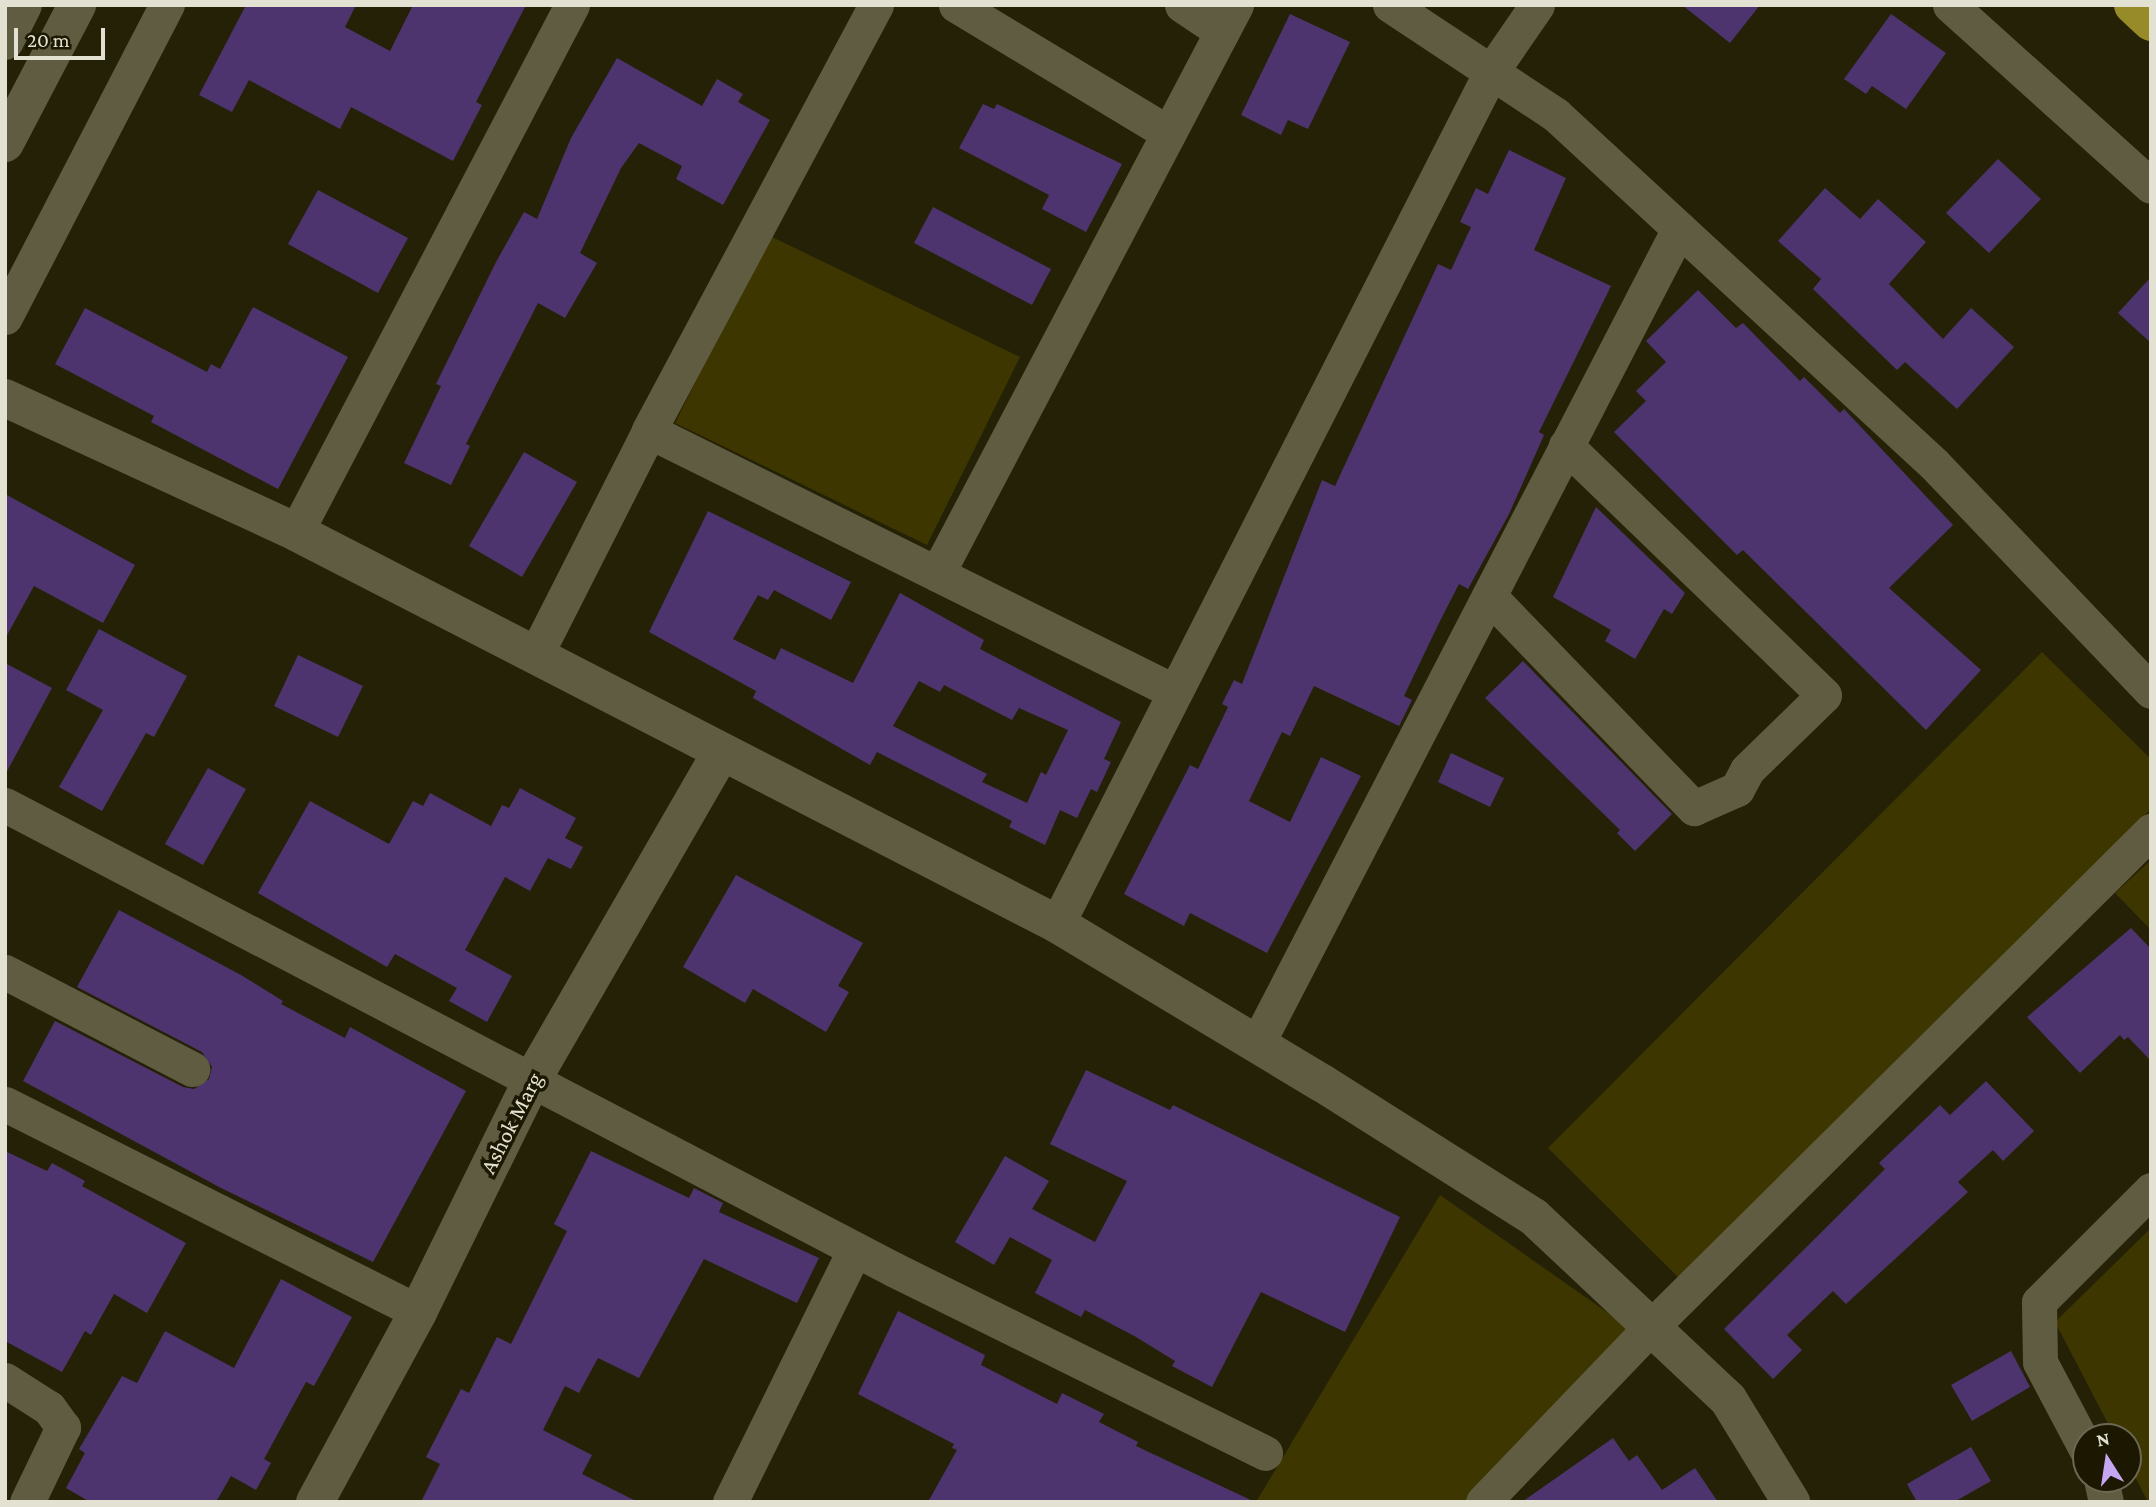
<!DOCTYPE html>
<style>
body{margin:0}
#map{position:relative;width:2156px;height:1507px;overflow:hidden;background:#242107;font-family:"Crimson Pro",serif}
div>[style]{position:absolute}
.green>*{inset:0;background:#3d3600}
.building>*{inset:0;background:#4d346e}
.street>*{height:35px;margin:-17.5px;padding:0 17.5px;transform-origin:17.5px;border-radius:17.5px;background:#5f5c41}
.secondary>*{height:38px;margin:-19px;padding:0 19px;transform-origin:19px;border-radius:19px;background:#5f5c41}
.highway>*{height:38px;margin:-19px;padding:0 19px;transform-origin:19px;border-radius:19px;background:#978a29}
span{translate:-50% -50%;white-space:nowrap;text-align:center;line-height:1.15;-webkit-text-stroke:7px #1b1700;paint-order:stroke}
.street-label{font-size:23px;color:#e3e2d2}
.frame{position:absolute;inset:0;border:7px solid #e3e2d2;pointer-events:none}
.north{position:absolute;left:2072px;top:1423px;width:70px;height:70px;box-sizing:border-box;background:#1b1700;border:2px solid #6b6854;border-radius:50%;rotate:348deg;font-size:19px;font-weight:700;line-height:28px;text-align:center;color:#e3e2d2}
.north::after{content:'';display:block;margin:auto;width:24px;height:32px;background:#c5a7f1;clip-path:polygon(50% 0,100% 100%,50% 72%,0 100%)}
.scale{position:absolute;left:14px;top:28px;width:91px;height:32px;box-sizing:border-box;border:4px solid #e3e2d2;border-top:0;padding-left:9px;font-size:21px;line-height:24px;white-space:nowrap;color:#e3e2d2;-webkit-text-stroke:5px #1b1700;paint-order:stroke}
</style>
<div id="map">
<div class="green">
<i style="clip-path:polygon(768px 235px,1020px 357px,927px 545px,675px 423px)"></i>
<i style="clip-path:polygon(2042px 652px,2151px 759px,2151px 809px,1681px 1280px,1548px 1148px)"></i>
<i style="clip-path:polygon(2151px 860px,2151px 930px,2115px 893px)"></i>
<i style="clip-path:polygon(1440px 1195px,1631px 1329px,1490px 1502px,1256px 1502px)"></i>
<i style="clip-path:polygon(2151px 1228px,2151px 1502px,2148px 1502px,2128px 1463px,2128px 1437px,2115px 1437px,2055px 1322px)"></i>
</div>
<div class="building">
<i style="clip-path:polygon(246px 5px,356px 5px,345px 27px,390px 51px,413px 5px,526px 5px,476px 102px,482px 105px,453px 161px,351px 107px,340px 129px,249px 80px,232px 112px,199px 95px)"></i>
<i style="clip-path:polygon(1682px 5px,1760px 5px,1730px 43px)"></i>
<i style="clip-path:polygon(1290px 14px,1350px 42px,1308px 129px,1288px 120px,1281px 135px,1241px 115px)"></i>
<i style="clip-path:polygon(1891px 14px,1946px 53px,1906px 109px,1872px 86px,1866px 94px,1844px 79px)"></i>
<i style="clip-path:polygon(617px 58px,702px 106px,717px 79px,743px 94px,738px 102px,770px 120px,723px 205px,676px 179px,682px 166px,639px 143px,621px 168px,580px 253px,597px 263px,565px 318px,538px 303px,466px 444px,470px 446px,451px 485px,404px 463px,441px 386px,436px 384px,496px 262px,524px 212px,537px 219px,571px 138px)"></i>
<i style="clip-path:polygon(983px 104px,994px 109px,997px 104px,1122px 164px,1086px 232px,1042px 209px,1049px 195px,959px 148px)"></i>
<i style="clip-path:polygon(1509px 150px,1566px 178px,1534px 250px,1611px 286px,1539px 432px,1544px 435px,1509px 514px,1468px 589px,1459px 584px,1439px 623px,1404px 696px,1412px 700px,1399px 726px,1314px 686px,1290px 736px,1282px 732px,1249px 801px,1290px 822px,1321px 757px,1361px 776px,1267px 953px,1190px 913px,1184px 926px,1124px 894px,1190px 765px,1198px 769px,1228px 707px,1222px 704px,1234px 680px,1242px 684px,1322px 480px,1335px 486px,1438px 264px,1451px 270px,1471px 227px,1460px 222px,1476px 188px,1488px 194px)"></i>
<i style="clip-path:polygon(1998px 159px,2041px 199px,1989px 253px,1946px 213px)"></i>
<i style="clip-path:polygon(1825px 188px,1860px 219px,1878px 199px,1926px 242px,1889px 284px,1943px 339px,1971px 308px,2014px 347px,1957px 409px,1905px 362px,1897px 370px,1813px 289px,1821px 279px,1778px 241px)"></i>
<i style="clip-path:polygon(318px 190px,408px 238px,378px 293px,288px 244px)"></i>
<i style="clip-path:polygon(933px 207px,1051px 269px,1032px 305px,914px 243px)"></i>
<i style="clip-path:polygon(2151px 277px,2151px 343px,2118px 313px)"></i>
<i style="clip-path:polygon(1698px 290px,1736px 328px,1743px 323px,1800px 381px,1804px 377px,1840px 413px,1844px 409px,1953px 525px,1889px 588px,1981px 670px,1926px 730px,1743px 550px,1737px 555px,1614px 432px,1646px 401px,1636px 391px,1666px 362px,1646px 341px)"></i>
<i style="clip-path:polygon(253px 307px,348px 357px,278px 489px,151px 422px,154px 416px,55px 364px,85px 308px,207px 372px,211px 364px,220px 369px)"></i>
<i style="clip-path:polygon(524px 452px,577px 482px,522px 577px,469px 546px)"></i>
<i style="clip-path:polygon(5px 494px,135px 565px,103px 623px,34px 586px,5px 639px)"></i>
<i style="clip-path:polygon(1596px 507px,1685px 593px,1672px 614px,1664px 609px,1635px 659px,1605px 641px,1611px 630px,1553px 597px)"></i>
<i style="clip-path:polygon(evenodd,708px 511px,851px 582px,831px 620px,774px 590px,768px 600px,758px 595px,733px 639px,775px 660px,781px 648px,853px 683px,900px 593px,984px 640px,980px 649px,1121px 722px,1104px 759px,1111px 762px,1097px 792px,1091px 789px,1077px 818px,1060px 810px,1045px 845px,1009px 827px,1012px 821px,877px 752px,870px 765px,753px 698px,756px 691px,649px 632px,708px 511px,919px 681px,940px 692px,944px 685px,1012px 720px,1019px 708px,1068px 730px,1046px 775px,1041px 772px,1027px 803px,982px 782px,987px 774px,893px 726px,919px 681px)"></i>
<i style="clip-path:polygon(99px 629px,187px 676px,154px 737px,146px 733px,102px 811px,59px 787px,103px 710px,66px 690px)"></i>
<i style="clip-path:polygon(298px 655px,363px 686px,338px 737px,274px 706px)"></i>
<i style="clip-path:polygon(1523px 661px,1672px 814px,1635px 851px,1617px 833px,1620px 830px,1485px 698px)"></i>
<i style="clip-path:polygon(5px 663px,52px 688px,5px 775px)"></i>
<i style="clip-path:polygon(1451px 753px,1504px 778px,1490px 807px,1438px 782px)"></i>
<i style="clip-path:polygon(208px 768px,246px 789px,203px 865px,165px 844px)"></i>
<i style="clip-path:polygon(520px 788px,576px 818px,565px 838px,583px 847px,571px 869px,548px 858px,530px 891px,505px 877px,465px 950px,512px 976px,487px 1022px,449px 1001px,457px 988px,395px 954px,387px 967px,258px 893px,310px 801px,389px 844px,413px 801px,423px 806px,430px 793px,491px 826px,502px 805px,509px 808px)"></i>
<i style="clip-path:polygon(736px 875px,863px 943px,838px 986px,849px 992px,826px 1032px,753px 989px,745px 1003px,683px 967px)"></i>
<i style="clip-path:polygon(119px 910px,241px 975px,283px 1001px,281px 1004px,345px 1038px,350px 1027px,466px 1091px,373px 1262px,221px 1188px,23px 1081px,55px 1021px,183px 1087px,194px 1089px,209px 1079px,212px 1067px,202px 1052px,77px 987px)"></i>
<i style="clip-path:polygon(2131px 928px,2151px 949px,2151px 1061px,2128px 1037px,2124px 1040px,2120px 1035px,2080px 1073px,2027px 1017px)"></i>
<i style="clip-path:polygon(1086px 1070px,1170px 1110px,1173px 1105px,1400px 1217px,1345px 1332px,1261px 1292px,1212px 1387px,1172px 1366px,1175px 1361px,1136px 1337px,1085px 1310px,1081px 1317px,1035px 1293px,1052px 1260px,1010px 1237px,994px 1265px,955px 1242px,1005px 1156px,1049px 1181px,1032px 1209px,1095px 1242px,1127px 1181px,1050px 1144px)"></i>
<i style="clip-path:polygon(1986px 1081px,2034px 1131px,2003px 1161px,1993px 1150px,1958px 1182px,1968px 1192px,1846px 1304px,1833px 1291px,1787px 1335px,1802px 1350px,1773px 1379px,1724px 1329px,1885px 1169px,1879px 1163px,1940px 1105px,1950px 1115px)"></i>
<i style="clip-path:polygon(5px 1151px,47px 1171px,52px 1163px,85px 1181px,82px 1186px,186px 1243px,147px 1313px,114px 1294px,91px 1335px,85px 1331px,62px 1372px,5px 1341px)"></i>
<i style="clip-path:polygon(591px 1151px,689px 1198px,694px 1188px,723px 1203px,719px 1212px,819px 1258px,797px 1303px,704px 1259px,639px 1378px,598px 1358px,579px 1393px,565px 1386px,543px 1430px,592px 1455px,582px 1474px,638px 1502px,421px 1502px,440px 1464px,426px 1457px,461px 1389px,469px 1393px,497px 1337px,511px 1344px,567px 1231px,554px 1224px)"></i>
<i style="clip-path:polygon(281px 1279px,352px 1317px,314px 1386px,306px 1382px,264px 1459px,271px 1463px,256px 1490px,231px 1476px,216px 1502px,90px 1502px,66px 1488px,85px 1453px,79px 1449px,122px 1376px,137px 1383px,165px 1331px,234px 1368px)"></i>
<i style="clip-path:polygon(898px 1311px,985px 1355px,981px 1365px,1057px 1404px,1062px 1393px,1104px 1414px,1099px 1422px,1138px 1442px,1136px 1446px,1255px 1502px,928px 1502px,957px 1450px,952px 1448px,954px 1444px,858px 1394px)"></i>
<i style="clip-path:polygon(2011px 1351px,2030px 1387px,1972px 1421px,1951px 1385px)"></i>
<i style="clip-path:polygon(1613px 1438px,1629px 1461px,1637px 1455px,1662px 1490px,1695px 1468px,1718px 1502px,1522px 1502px)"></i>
<i style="clip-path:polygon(1971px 1447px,1991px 1481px,1954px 1502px,1917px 1502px,1907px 1484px)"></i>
</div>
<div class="street">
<i style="left:876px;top:5px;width:483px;rotate:118.1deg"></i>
<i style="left:649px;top:431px;width:585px;rotate:26.39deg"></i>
<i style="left:956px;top:5px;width:248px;rotate:31.1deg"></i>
<i style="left:1182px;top:5px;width:48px;rotate:34deg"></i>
<i style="left:1390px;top:5px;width:199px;rotate:33.5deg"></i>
<i style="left:1556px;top:115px;width:514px;rotate:42.72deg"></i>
<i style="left:1934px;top:464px;width:314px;rotate:46.3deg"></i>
<i style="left:1950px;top:5px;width:270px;rotate:42deg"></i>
<i style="left:5px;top:317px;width:352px;rotate:-62.6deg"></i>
<i style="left:296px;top:532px;width:595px;rotate:-62.36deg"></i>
<i style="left:937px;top:574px;width:643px;rotate:-62.28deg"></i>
<i style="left:1489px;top:596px;width:295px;rotate:46deg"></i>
<i style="left:1694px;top:808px;width:47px;rotate:-23.8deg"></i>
<i style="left:1737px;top:789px;width:21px;rotate:-62deg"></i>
<i style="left:1747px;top:770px;width:107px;rotate:-44.2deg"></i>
<i style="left:1824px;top:695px;width:359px;rotate:-136deg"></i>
<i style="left:535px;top:656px;width:252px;rotate:-63.1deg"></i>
<i style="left:5px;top:805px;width:1002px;rotate:27.59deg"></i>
<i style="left:893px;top:1269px;width:415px;rotate:26.3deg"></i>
<i style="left:1057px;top:924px;width:956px;rotate:-63.01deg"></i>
<i style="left:1491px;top:72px;width:81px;rotate:-55.5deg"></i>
<i style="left:5px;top:972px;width:211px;rotate:27.4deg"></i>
<i style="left:1257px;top:1044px;width:918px;rotate:-62.63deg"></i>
<i style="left:5px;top:1104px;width:462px;rotate:26.7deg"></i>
<i style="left:5px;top:1380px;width:52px;rotate:32.5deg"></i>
<i style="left:49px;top:1408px;width:24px;rotate:54deg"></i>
<i style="left:63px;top:1427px;width:83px;rotate:115.6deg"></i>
<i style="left:2086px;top:1449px;width:98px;rotate:-117.9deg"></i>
<i style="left:2040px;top:1362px;width:60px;rotate:-91deg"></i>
<i style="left:2039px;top:1302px;width:158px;rotate:-45deg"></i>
<i style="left:2101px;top:1479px;width:24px;rotate:78deg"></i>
<i style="left:730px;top:1502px;width:282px;rotate:-63.7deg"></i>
<i style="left:1483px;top:1502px;width:241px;rotate:-46.2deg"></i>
<i style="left:1650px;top:1328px;width:706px;rotate:-44.77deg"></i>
</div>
<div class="secondary">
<i style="left:5px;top:41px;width:40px;rotate:-63.4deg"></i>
<i style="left:5px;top:143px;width:156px;rotate:-62.4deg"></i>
<i style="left:5px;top:398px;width:320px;rotate:24.7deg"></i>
<i style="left:296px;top:532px;width:856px;rotate:27.25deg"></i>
<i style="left:1057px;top:924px;width:309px;rotate:31deg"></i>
<i style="left:1322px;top:1083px;width:251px;rotate:32.3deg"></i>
<i style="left:1534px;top:1217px;width:266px;rotate:43.2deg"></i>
<i style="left:1728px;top:1399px;width:121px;rotate:58.5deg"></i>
<i style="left:315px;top:1502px;width:216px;rotate:-61.5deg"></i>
<i style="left:418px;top:1312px;width:258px;rotate:-63.8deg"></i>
<i style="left:532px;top:1080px;width:379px;rotate:-60deg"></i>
</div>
<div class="highway">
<i style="left:2133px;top:5px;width:25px;rotate:43deg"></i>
</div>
<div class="street-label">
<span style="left:511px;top:1123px;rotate:-63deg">Ashok Marg</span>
</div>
<div class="frame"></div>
<div class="north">N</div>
<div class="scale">20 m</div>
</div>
